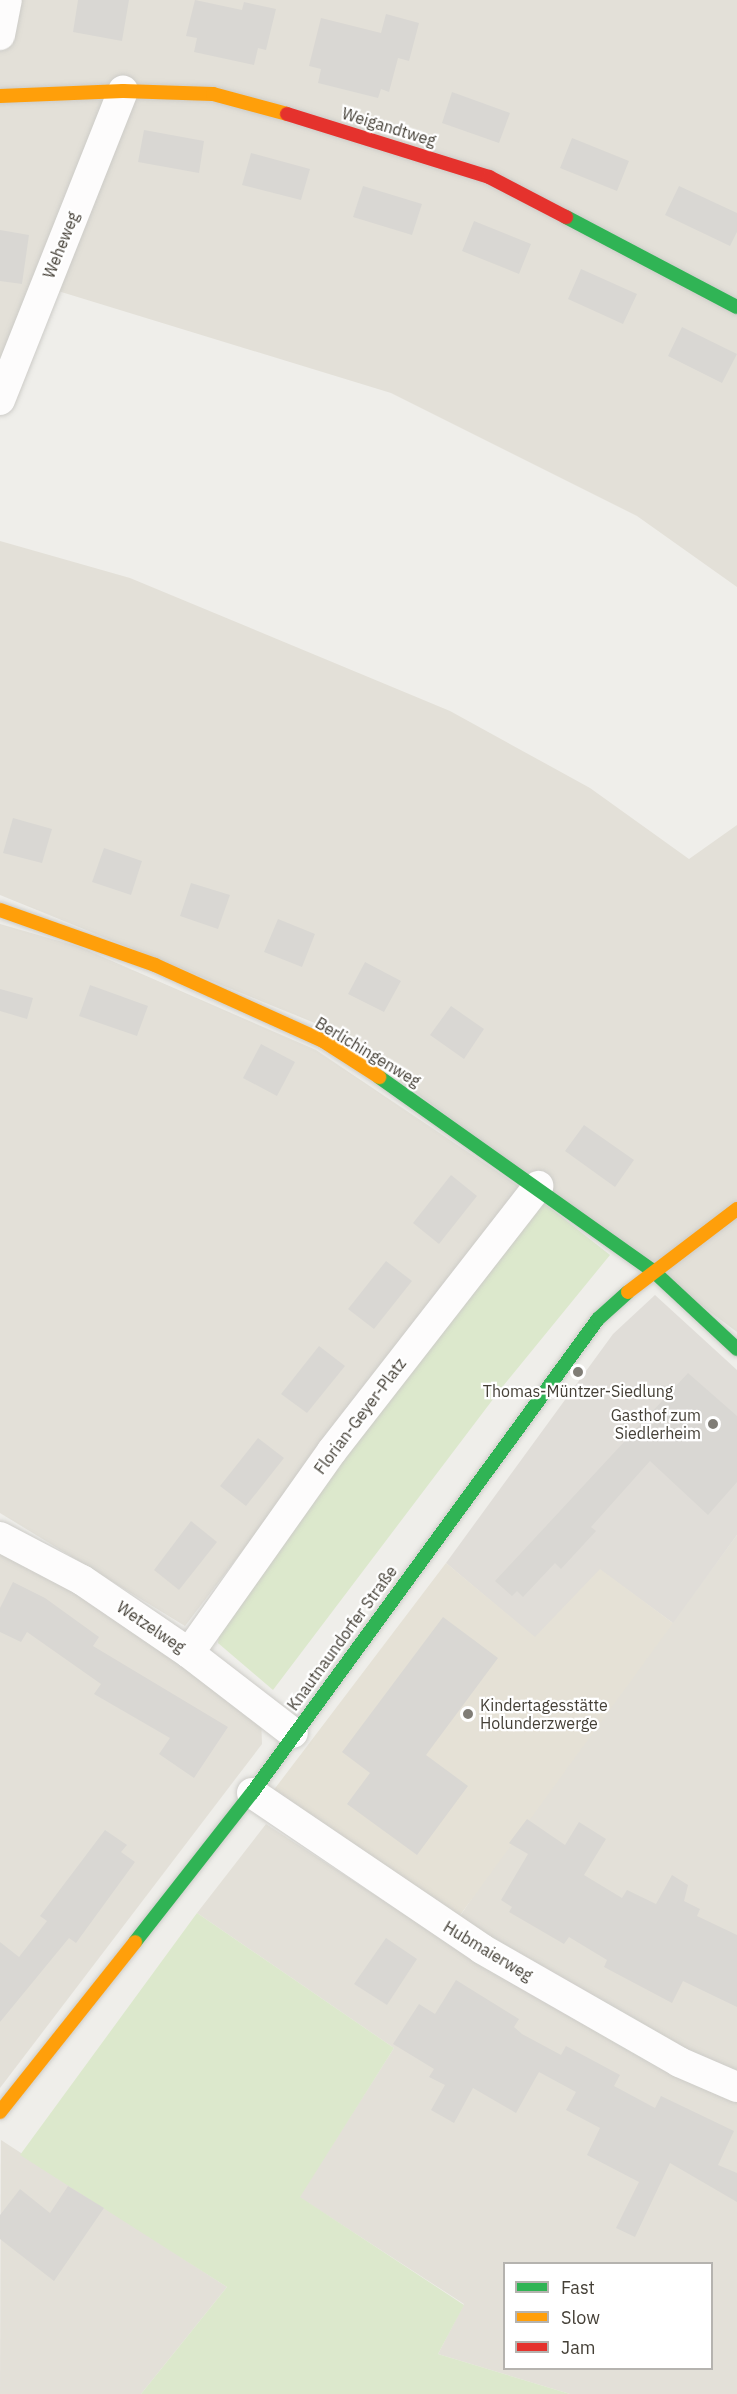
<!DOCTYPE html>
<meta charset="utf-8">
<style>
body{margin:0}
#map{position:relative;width:737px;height:2394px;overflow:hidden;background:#efeeea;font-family:"IBM Plex Sans",sans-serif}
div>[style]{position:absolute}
.residential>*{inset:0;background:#e3e0d8}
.industrial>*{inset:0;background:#e0ddd8}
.education>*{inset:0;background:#e5e1d6}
.green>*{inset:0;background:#dce8cc}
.building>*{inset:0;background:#d9d7d3}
.roads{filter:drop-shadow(0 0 2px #cdccc8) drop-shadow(0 0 2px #cdccc8)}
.street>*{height:30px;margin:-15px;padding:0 15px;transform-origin:15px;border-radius:15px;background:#fdfcfc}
.fast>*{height:14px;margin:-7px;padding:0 7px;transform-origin:7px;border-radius:7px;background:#30b455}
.slow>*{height:14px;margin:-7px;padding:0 7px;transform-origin:7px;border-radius:7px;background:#ff9f0a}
.jam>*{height:14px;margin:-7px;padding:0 7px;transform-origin:7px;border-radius:7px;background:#e5322d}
.dots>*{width:16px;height:16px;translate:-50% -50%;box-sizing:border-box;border:3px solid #fff;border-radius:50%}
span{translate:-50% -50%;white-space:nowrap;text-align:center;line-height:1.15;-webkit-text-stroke:4.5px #fff;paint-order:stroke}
.street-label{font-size:16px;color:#454037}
.poi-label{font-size:16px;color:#454037}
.right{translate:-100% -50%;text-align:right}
.left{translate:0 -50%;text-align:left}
.legend{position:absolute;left:503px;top:2262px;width:210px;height:108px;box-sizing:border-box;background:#fff;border:2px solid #b5b3af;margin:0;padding:8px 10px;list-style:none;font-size:18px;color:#454037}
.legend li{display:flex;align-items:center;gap:12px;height:30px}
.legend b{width:30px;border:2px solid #b5b3af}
</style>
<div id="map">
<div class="residential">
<i style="clip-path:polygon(0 0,737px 0,737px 587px,637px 516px,391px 393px,45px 287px,0 400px)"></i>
<i style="clip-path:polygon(0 541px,130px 578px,450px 711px,590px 788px,689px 859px,737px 825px,737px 1332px,332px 1030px,0 895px)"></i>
<i style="clip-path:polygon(0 924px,80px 947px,316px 1050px,520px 1187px,185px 1626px,0 1513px)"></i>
<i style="clip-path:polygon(evenodd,737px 1535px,737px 2394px,570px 2394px,438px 2354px,464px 2304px,299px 2197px,394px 2048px,197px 1913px,266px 1824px,444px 1940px,509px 1843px,737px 1535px,504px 2264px,712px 2264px,712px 2368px,504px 2368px,504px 2264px)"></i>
<i style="clip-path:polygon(0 1550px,76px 1587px,261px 1716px,262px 1744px,0 2088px)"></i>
<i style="clip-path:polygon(1px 2140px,227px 2287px,141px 2394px,0 2394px)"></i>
</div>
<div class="industrial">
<i style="clip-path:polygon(655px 1295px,737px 1370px,737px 1535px,673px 1623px,600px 1570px,535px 1638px,446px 1563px,613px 1334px)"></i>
</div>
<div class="education">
<i style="clip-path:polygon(446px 1563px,535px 1637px,600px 1569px,673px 1623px,458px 1918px,273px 1791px)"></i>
</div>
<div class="green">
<i style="clip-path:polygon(544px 1203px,610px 1255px,503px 1386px,273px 1690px,218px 1643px,221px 1623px,531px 1209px)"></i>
<i style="clip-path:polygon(197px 1913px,394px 2048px,300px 2197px,464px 2305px,438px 2354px,570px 2394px,141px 2394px,227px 2287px,20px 2155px)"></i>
</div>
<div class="building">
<i style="clip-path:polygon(78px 0,129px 0,122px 41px,73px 32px)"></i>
<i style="clip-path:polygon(195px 0,242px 10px,244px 2px,276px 9px,266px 50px,258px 48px,254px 65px,194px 52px,197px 38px,186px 36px)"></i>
<i style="clip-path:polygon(386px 14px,419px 23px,409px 61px,398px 58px,389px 92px,381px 89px,378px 98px,318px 83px,321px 69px,309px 66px,321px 18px,381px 33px)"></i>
<i style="clip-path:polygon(452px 92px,510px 113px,499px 143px,442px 123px)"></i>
<i style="clip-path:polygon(144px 130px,204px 141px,199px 173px,138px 162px)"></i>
<i style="clip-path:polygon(572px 138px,629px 161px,617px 191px,560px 168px)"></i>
<i style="clip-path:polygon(251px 153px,310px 169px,301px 200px,242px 185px)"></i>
<i style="clip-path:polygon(363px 186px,422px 204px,412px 235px,353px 217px)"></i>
<i style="clip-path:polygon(679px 186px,737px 213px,737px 232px,730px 246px,665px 215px)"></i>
<i style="clip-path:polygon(474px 221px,531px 244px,519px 274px,462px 251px)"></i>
<i style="clip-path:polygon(0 230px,29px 235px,22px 284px,0 281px)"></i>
<i style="clip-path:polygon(581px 269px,637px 294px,623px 324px,568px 299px)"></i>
<i style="clip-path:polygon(682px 327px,737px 354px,722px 383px,668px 356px)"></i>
<i style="clip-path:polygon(13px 818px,52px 829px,42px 863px,3px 853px)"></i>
<i style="clip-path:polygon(104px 848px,142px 861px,131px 895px,92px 882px)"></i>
<i style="clip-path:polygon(191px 883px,230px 895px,218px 929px,180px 916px)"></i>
<i style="clip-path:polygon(278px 919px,315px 934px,302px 967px,264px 952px)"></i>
<i style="clip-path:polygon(365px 962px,401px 981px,384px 1012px,348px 994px)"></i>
<i style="clip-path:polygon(90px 985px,148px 1006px,137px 1036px,79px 1016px)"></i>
<i style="clip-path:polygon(0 989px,33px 998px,27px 1019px,0 1011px)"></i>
<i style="clip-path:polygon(451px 1006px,484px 1029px,464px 1059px,430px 1035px)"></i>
<i style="clip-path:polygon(261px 1044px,295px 1062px,277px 1096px,243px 1078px)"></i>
<i style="clip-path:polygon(584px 1125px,634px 1160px,615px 1187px,565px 1151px)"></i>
<i style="clip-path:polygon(451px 1175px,477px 1196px,439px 1244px,413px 1223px)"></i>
<i style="clip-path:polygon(386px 1261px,412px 1281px,374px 1329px,348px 1309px)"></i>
<i style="clip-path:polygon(319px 1346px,345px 1366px,307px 1413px,281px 1394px)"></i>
<i style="clip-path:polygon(688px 1373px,737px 1416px,737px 1482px,708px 1515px,650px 1461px,591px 1527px,596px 1531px,561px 1569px,555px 1563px,523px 1597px,517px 1591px,512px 1596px,495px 1581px)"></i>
<i style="clip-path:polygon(258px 1438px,284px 1458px,246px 1506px,220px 1486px)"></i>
<i style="clip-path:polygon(191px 1521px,217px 1542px,179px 1590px,154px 1570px)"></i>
<i style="clip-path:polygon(13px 1582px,45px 1598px,99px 1637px,93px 1646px,228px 1727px,194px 1778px,159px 1754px,170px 1738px,94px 1694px,101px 1684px,27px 1632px,21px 1642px,0 1632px,0 1608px)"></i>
<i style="clip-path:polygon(443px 1617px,498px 1658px,426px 1755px,468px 1786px,417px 1855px,347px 1804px,370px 1773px,342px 1752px)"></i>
<i style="clip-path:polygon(527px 1819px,565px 1845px,579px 1822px,606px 1839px,584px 1875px,622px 1898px,627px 1890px,656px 1904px,672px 1875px,688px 1885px,684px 1901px,700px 1909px,697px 1916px,737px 1935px,737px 2007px,683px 1981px,672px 2003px,604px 1967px,607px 1960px,569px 1937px,564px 1944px,509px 1912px,512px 1907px,501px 1900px,528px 1854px,509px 1843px)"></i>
<i style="clip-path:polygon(105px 1830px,127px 1845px,121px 1852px,135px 1862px,76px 1943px,69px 1938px,0 2022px,0 1942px,19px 1957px,47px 1921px,40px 1916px)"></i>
<i style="clip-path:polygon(386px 1938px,417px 1959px,387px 2005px,354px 1984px)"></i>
<i style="clip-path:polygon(456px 1980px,519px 2019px,514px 2027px,522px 2034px,561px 2055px,566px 2046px,620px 2075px,614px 2086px,655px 2108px,661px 2096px,734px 2131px,718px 2165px,737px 2173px,737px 2202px,670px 2163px,635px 2237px,616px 2228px,639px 2182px,587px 2155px,600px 2128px,566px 2110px,576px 2092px,539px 2072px,516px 2113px,473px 2088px,454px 2123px,431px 2110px,445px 2085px,429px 2077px,434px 2069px,393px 2044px,419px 2004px,435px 2014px)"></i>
<i style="clip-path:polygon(68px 2186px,104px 2208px,54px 2281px,0 2239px,0 2215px,20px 2189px,50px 2213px)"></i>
</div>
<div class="roads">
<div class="street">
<i style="left:0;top:35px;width:36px;rotate:-79deg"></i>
<i style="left:0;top:400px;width:333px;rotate:-68.3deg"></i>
<i style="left:0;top:1537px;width:93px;rotate:27.7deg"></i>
<i style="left:82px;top:1580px;width:130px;rotate:34.3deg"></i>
<i style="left:189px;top:1653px;width:131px;rotate:37.6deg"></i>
<i style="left:189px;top:1653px;width:247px;rotate:-54.7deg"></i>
<i style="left:332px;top:1451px;width:336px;rotate:-52.1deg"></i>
<i style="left:252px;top:1793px;width:278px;rotate:34.1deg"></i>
<i style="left:482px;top:1949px;width:227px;rotate:29.8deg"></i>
<i style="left:679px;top:2062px;width:63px;rotate:23.3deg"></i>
</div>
<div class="fast">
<i style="left:566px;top:217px;width:193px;rotate:27.8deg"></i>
<i style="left:379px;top:1077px;width:334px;rotate:35.3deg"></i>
<i style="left:652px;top:1270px;width:116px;rotate:42.9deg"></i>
<i style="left:135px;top:1942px;width:189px;rotate:-51.9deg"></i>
<i style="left:252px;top:1793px;width:587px;rotate:-53.87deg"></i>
<i style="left:598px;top:1319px;width:40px;rotate:-42deg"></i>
</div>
<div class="slow">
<i style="left:0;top:96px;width:123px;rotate:-2.3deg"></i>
<i style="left:123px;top:91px;width:90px;rotate:1.9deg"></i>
<i style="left:213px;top:94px;width:77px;rotate:15.1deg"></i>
<i style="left:0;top:910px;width:164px;rotate:19.5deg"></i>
<i style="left:155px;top:965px;width:184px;rotate:24.3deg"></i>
<i style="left:323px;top:1041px;width:67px;rotate:32.7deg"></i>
<i style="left:628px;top:1292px;width:137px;rotate:-37.3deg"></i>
<i style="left:0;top:2112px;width:217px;rotate:-51.5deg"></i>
</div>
<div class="jam">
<i style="left:287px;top:114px;width:212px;rotate:17.3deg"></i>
<i style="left:489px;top:177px;width:87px;rotate:27.5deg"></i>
</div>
</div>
<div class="dots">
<i style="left:578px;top:1372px;background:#807d76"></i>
<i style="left:713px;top:1424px;background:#807d76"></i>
<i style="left:468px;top:1714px;background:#807d76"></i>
</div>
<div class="street-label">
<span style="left:389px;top:127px;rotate:17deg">Weigandtweg</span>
<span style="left:61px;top:245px;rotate:-68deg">Weheweg</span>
<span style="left:368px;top:1052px;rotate:31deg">Berlichingenweg</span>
<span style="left:360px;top:1416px;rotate:-53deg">Florian-Geyer-Platz</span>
<span style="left:151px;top:1627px;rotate:34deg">Wetzelweg</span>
<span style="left:342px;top:1638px;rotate:-54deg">Knautnaundorfer Straße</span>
<span style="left:488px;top:1951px;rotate:31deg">Hubmaierweg</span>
</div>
<div class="poi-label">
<span style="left:578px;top:1391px">Thomas-Müntzer-Siedlung</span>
<span class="right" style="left:701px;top:1424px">Gasthof zum<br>Siedlerheim</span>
<span class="left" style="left:480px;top:1714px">Kindertagesstätte<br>Holunderzwerge</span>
</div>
<ul class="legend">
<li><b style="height:8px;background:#30b455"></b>Fast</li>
<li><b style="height:8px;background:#ff9f0a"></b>Slow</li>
<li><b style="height:8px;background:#e5322d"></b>Jam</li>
</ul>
</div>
